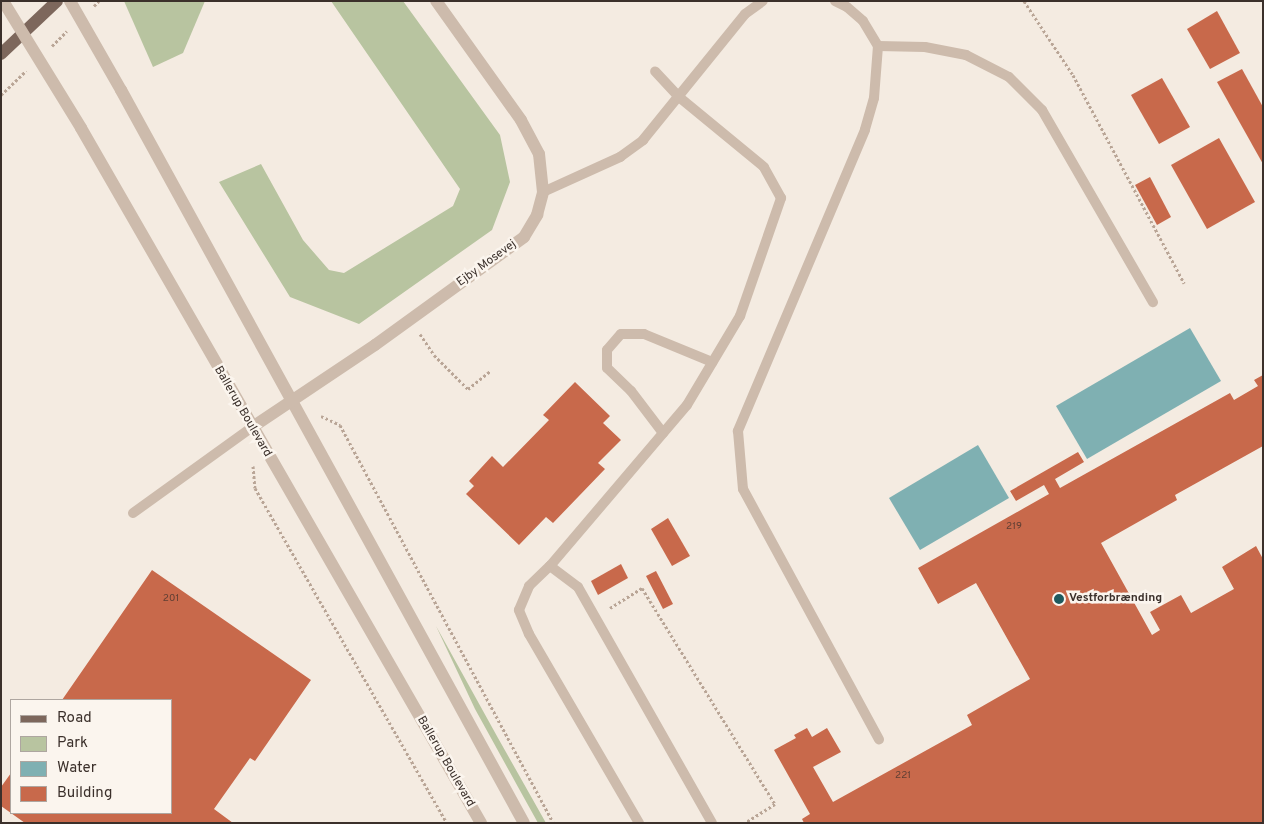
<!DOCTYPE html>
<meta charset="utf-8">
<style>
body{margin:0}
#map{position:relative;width:1264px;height:824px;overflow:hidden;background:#f4ebe1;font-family:Overpass,sans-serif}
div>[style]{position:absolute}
.green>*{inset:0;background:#b8c4a0}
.water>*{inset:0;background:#7fb0b2}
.building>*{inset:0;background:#c8694b}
.path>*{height:3px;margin-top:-1.5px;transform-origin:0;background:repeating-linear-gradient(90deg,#b9a596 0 2.5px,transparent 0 5px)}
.service>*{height:10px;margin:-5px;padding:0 5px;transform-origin:5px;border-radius:5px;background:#cdbbac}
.tertiary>*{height:12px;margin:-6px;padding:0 6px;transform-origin:6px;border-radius:6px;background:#cdbbac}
.primary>*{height:12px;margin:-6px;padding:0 6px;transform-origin:6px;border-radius:6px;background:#7d675c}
.tertiary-bridge>*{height:12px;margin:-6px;padding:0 6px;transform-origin:6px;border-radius:6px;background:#cdbbac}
.dots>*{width:14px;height:14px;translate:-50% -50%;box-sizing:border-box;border:2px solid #fbf5ee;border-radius:50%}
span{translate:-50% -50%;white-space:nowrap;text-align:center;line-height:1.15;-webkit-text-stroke:5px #fbf5ee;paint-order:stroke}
.number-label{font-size:10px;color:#5e3e33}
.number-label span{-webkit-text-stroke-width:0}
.street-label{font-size:12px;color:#3b302b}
.poi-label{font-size:12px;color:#3b302b;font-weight:700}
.left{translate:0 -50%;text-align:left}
.frame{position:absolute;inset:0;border:2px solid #3b302b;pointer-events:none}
.legend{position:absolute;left:10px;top:699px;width:162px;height:115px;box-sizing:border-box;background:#fbf5ee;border:1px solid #aea6a0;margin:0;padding:6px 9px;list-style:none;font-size:15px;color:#3b302b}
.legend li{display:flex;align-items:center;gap:10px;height:25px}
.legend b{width:25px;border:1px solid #aea6a0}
</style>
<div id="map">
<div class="green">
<i style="clip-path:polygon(124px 1px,205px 1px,183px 53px,153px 67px)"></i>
<i style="clip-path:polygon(331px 1px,403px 1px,500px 135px,510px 182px,492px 230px,359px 324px,290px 297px,219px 182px,261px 164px,303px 240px,329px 270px,344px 273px,453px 206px,460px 189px)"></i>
<i style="clip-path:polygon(436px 626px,498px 738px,546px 823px,538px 823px,518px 787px,475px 709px)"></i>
</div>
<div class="water">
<i style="clip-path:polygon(1190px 328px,1221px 381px,1087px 459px,1056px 406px)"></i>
<i style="clip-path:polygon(978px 445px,1009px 498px,920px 550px,889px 498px)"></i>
</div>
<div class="building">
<i style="clip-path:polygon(1217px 11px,1240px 53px,1210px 69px,1187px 29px)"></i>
<i style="clip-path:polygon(1242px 69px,1263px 107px,1263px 164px,1217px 82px)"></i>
<i style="clip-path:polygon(1162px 78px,1190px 127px,1159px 144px,1131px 95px)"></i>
<i style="clip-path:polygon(1219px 138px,1255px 202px,1207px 229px,1171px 165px)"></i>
<i style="clip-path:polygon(1150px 177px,1171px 217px,1157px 225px,1135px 185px)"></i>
<i style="clip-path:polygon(1263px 375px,1263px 446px,1175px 495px,1177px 500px,1101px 543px,1152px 635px,1160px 630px,1150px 612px,1181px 595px,1191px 613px,1234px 589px,1222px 567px,1256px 546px,1263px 559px,1263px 823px,804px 823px,802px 819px,810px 814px,774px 750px,796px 738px,794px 735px,807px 728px,812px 737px,827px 728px,841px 752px,813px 767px,833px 802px,972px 725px,967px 715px,1030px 679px,976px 583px,938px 604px,918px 568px,1049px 494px,1044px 485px,1016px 501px,1010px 491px,1078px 452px,1084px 462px,1055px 479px,1060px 488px,1230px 393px,1234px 400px,1258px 386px,1254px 380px)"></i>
<i style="clip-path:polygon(575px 382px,610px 416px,603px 423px,621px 440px,598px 463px,605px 469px,553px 523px,546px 517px,519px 545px,466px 494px,474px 486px,469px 481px,492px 456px,503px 467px,549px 420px,543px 415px)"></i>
<i style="clip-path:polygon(668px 518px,690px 556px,672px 566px,651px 529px)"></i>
<i style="clip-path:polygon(621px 564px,628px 578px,598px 595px,591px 581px)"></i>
<i style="clip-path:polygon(152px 570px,311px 680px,255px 761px,250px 758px,214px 809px,233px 823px,25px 823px,1px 806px,1px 787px,11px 773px,11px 813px,171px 813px,171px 700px,62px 700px)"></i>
<i style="clip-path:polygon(656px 571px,673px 604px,663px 609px,646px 576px)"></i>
</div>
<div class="path">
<i style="left:1024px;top:1px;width:89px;rotate:56.5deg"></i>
<i style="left:1073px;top:75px;width:236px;rotate:61.9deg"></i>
<i style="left:94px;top:6px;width:7px;rotate:-45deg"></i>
<i style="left:52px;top:46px;width:21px;rotate:-45deg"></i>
<i style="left:1px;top:95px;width:35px;rotate:-44deg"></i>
<i style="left:420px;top:334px;width:25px;rotate:56deg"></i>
<i style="left:434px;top:355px;width:48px;rotate:45deg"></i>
<i style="left:468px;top:389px;width:28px;rotate:-39deg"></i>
<i style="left:321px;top:416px;width:21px;rotate:25deg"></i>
<i style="left:340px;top:425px;width:451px;rotate:61.8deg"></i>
<i style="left:253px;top:466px;width:22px;rotate:85deg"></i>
<i style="left:255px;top:488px;width:386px;rotate:60.2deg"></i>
<i style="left:610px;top:608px;width:38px;rotate:-32deg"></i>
<i style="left:642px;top:588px;width:254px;rotate:58.4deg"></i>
<i style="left:775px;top:804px;width:36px;rotate:148deg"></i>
</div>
<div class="service">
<i style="left:835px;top:1px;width:13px;rotate:27deg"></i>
<i style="left:847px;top:7px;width:21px;rotate:41deg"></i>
<i style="left:863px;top:21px;width:29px;rotate:59deg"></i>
<i style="left:878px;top:46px;width:52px;rotate:94.4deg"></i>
<i style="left:874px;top:98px;width:33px;rotate:106deg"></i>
<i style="left:865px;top:130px;width:327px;rotate:112.9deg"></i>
<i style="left:738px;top:431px;width:58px;rotate:85.1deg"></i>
<i style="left:743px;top:489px;width:285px;rotate:61.5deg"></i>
<i style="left:878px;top:46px;width:47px;rotate:1.2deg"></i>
<i style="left:925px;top:47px;width:42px;rotate:11deg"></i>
<i style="left:966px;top:55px;width:48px;rotate:27.1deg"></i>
<i style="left:1009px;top:77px;width:47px;rotate:45deg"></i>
<i style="left:1042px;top:110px;width:222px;rotate:60deg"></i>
<i style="left:543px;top:192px;width:85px;rotate:-24.4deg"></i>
<i style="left:620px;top:157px;width:29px;rotate:-36deg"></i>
<i style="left:643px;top:140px;width:162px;rotate:-51deg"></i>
<i style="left:745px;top:14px;width:22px;rotate:-36deg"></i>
<i style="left:663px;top:433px;width:53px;rotate:-127.3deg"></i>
<i style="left:631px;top:391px;width:33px;rotate:-136deg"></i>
<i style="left:607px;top:368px;width:18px;rotate:-90deg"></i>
<i style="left:607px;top:350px;width:21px;rotate:-49deg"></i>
<i style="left:621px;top:334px;width:23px"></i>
<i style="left:644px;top:334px;width:74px;rotate:22.4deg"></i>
<i style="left:133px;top:513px;width:145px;rotate:-35.8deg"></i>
<i style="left:550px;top:566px;width:35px;rotate:37deg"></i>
<i style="left:578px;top:587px;width:271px;rotate:60.4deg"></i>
<i style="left:639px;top:823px;width:219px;rotate:-120.2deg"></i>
<i style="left:529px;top:634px;width:26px;rotate:-113deg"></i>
<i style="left:519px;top:610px;width:26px;rotate:-67deg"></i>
<i style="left:529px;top:586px;width:29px;rotate:-44deg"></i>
<i style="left:550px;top:566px;width:211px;rotate:-49.6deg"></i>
<i style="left:687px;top:405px;width:104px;rotate:-59.2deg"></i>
<i style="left:740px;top:316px;width:125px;rotate:-70.8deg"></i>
<i style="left:781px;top:198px;width:35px;rotate:-119deg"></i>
<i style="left:764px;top:167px;width:110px;rotate:-140.5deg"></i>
<i style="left:679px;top:97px;width:35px;rotate:-133deg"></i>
</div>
<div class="tertiary">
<i style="left:121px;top:90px;width:836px;rotate:61.2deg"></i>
<i style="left:81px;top:128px;width:802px;rotate:60.08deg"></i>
<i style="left:251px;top:428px;width:149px;rotate:-33.8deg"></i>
<i style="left:375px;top:345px;width:184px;rotate:-35.9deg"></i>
<i style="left:524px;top:237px;width:26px;rotate:-59deg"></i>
<i style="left:537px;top:215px;width:24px;rotate:-75deg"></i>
<i style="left:543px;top:192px;width:38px;rotate:-96deg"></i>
<i style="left:539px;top:154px;width:38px;rotate:-118deg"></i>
<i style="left:521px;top:120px;width:146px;rotate:-125.5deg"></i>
</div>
<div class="primary">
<i style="left:1px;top:54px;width:77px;rotate:-43.4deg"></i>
</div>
<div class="tertiary-bridge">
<i style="left:3px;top:1px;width:149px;rotate:58.4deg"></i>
<i style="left:70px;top:1px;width:103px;rotate:60.2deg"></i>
</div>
<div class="dots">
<i style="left:1059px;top:599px;background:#1f5a5e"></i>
</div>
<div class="number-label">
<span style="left:1014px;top:527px">219</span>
<span style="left:171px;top:599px">201</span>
<span style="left:903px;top:776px">221</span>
</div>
<div class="street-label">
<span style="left:487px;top:264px;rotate:-36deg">Ejby Mosevej</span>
<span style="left:242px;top:412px;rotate:60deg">Ballerup Boulevard</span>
<span style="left:445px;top:762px;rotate:60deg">Ballerup Boulevard</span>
</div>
<div class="poi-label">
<span class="left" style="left:1069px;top:599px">Vestforbrænding</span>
</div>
<div class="frame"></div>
<ul class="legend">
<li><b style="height:6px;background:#7d675c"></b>Road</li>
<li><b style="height:14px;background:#b8c4a0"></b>Park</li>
<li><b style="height:14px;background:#7fb0b2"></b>Water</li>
<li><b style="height:14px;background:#c8694b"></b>Building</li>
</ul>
</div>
